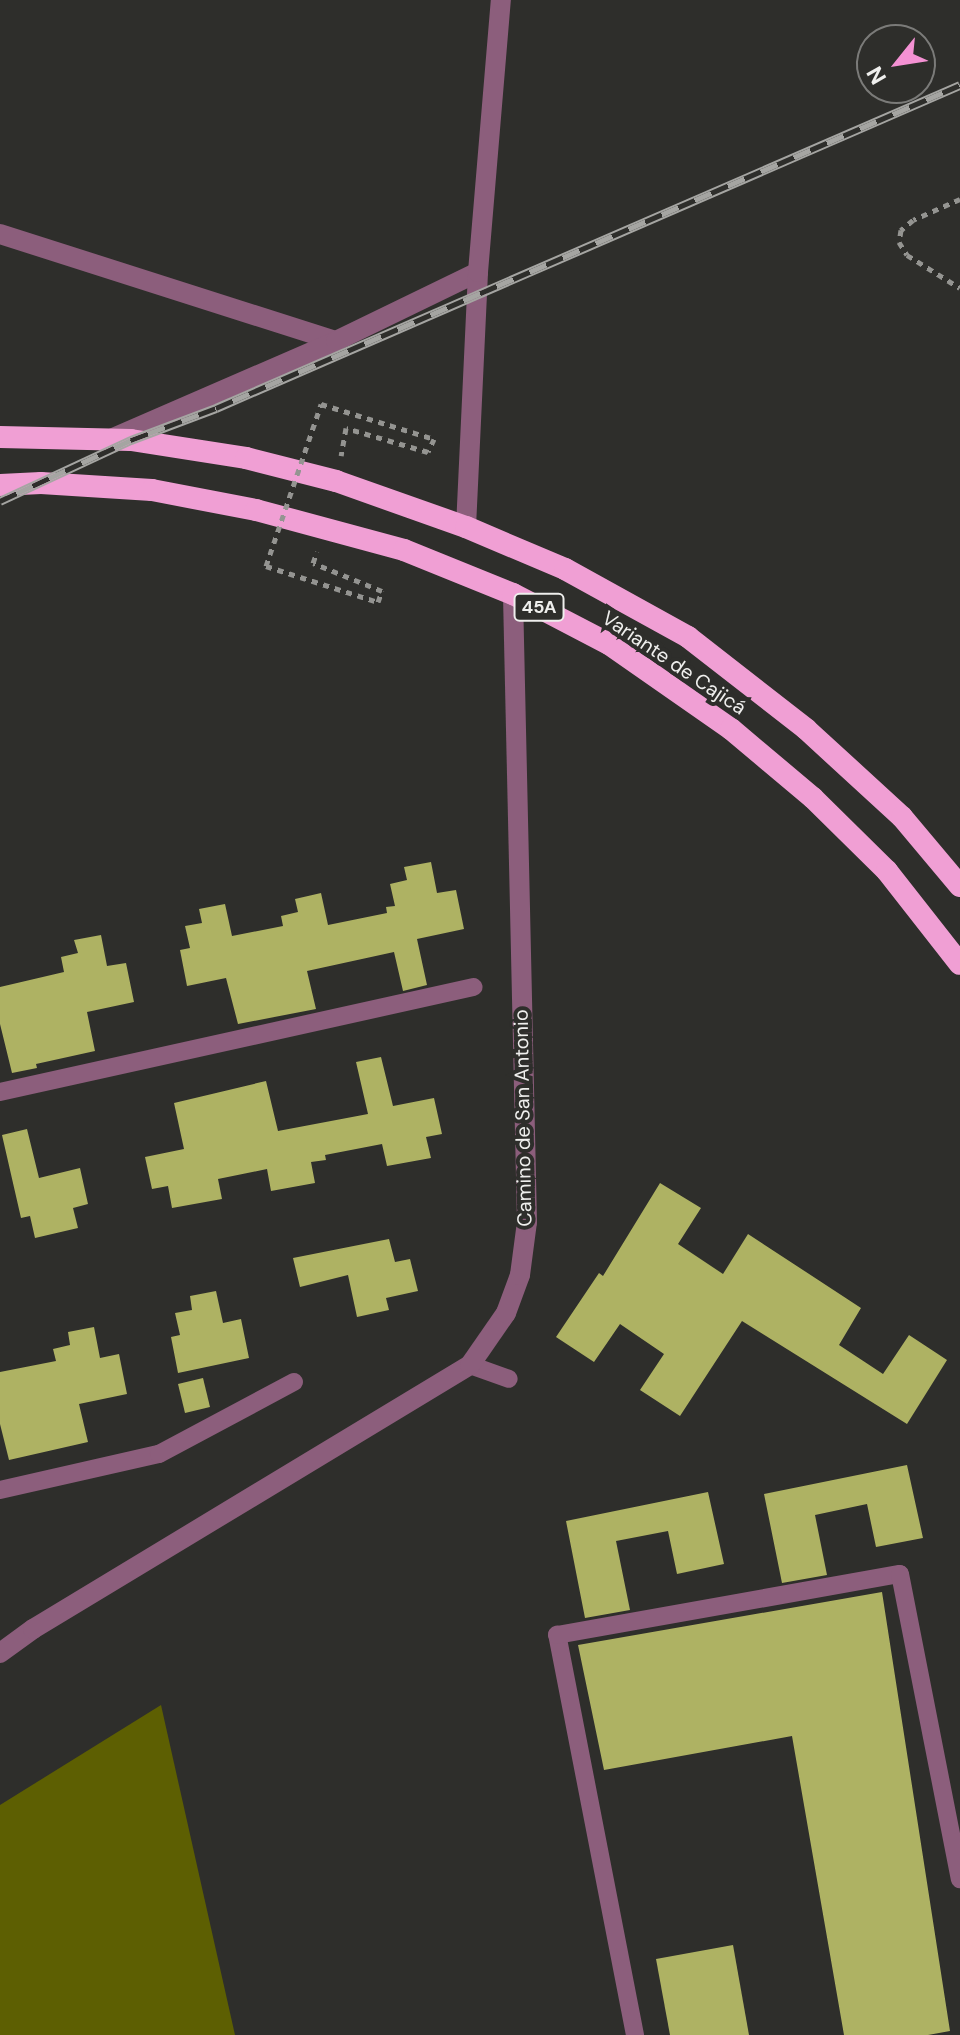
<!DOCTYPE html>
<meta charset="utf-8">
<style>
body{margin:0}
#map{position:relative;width:960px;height:2035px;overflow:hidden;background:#2e2e2b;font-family:"DM Sans",sans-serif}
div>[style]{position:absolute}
.forest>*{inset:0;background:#5d5f02}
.building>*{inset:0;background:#aeb263}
.path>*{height:5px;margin-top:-2.5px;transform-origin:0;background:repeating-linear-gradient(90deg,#949491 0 6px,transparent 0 12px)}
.service>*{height:18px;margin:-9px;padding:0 9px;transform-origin:9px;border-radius:9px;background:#8c5e7c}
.minor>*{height:20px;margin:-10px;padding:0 10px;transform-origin:10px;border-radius:10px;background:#8c5e7c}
.trunk>*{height:22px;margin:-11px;padding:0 11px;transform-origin:11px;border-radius:11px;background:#f09fd4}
.rail>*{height:9px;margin-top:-4.5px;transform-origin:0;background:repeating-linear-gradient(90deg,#2e2e2b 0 18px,#a5a5a2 0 36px);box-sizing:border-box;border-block:2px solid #a5a5a2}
.path-bridge>*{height:5px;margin-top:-2.5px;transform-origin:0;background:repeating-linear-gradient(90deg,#949491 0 6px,transparent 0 12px)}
span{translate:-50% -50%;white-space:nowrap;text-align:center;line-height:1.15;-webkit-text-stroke:8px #2e2e2b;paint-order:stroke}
.shield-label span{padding:2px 6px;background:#2e2e2b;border:2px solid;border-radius:6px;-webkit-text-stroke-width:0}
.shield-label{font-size:18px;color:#efefed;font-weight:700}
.street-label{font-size:20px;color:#efefed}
.north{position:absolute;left:856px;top:24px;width:80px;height:80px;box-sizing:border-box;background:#2e2e2b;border:2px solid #7b7b79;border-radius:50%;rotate:240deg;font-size:22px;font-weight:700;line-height:32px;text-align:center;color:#efefed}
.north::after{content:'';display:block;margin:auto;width:28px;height:36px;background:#f491d3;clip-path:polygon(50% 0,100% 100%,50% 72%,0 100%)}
</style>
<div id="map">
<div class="forest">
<i style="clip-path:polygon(161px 1705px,235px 2035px,0 2035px,0 1805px)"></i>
</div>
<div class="building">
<i style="clip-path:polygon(431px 862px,437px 893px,456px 890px,464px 929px,417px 939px,427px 985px,403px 991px,394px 952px,307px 971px,316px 1009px,238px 1024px,226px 978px,187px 986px,180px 950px,190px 948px,185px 926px,202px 923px,199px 909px,225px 904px,232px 936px,283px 926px,281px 916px,298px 912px,295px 899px,321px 893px,328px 925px,387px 913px,386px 907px,395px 906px,390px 884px,407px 880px,404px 867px)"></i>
<i style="clip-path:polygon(101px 935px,107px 966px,126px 963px,134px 1002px,87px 1012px,95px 1051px,36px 1064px,37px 1068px,12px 1073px,0 1024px,0 987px,64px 972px,61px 957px,78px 953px,74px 940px)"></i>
<i style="clip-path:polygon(381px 1057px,393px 1106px,434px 1098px,442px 1134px,426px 1137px,431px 1158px,387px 1166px,382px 1144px,325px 1155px,326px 1160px,311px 1162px,315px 1183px,271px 1191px,267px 1169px,218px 1179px,222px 1199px,172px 1208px,168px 1186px,152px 1189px,145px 1157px,184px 1149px,174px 1103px,266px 1081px,278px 1131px,368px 1114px,356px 1062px)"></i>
<i style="clip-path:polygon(27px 1129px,39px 1178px,80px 1168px,88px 1204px,73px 1208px,78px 1228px,35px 1238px,30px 1216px,21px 1218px,2px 1135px)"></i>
<i style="clip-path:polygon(660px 1183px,701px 1208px,678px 1244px,723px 1274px,748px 1234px,861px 1308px,839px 1345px,883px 1374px,909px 1335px,947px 1360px,907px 1424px,742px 1321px,680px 1416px,640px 1390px,664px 1354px,620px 1324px,594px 1362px,556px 1337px,599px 1273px,603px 1276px)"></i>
<i style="clip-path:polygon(389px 1239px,395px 1262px,410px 1259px,418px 1291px,386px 1298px,389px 1310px,357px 1317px,348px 1275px,300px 1287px,293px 1258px)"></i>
<i style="clip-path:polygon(216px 1291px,223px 1323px,241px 1319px,249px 1358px,178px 1373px,171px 1337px,180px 1335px,175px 1313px,192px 1310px,190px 1296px)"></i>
<i style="clip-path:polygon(94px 1327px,100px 1358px,119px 1354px,127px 1394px,79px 1404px,88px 1442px,9px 1460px,0 1424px,0 1372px,56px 1361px,53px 1349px,70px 1345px,68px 1332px)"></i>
<i style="clip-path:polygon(203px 1378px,210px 1407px,185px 1413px,178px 1384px)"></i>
<i style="clip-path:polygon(907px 1465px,923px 1538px,876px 1547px,867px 1504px,815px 1515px,827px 1575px,782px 1583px,764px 1494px)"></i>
<i style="clip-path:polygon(708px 1492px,724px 1564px,677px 1574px,668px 1531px,616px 1541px,630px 1610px,585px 1618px,566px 1521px)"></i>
<i style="clip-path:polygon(882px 1592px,950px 2031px,928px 2035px,844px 2035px,792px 1736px,604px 1770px,578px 1645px)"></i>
<i style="clip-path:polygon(733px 1945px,749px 2035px,670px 2035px,656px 1959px)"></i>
</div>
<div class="path">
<i style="left:960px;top:199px;width:51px;rotate:155.9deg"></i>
<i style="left:913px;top:220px;width:16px;rotate:140deg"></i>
<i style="left:901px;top:230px;width:12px;rotate:99deg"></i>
<i style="left:899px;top:242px;width:15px;rotate:58deg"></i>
<i style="left:907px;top:255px;width:62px;rotate:31.9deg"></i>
<i style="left:321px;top:404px;width:118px;rotate:17.2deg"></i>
<i style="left:434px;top:439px;width:14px;rotate:115deg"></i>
<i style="left:428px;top:452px;width:85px;rotate:-163.7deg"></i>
<i style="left:346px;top:428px;width:28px;rotate:100deg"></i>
<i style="left:266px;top:566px;width:118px;rotate:17.8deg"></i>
<i style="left:378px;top:602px;width:12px;rotate:-70deg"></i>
<i style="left:382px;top:591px;width:74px;rotate:-157.9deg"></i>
<i style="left:313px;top:563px;width:12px;rotate:-70deg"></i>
</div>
<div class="service">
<i style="left:0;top:1092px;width:485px;rotate:-12.5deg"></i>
<i style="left:470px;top:1365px;width:41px;rotate:19.7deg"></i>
<i style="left:0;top:1490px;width:163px;rotate:-12.8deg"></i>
<i style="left:159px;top:1454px;width:153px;rotate:-28.1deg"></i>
<i style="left:635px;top:2035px;width:408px;rotate:-101deg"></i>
<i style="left:557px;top:1635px;width:348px;rotate:-10.1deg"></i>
<i style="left:900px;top:1574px;width:311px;rotate:78.9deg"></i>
</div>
<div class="minor">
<i style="left:0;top:234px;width:353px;rotate:17.7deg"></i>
<i style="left:111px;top:439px;width:245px;rotate:-23.5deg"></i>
<i style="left:336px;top:341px;width:158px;rotate:-25.9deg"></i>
<i style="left:466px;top:527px;width:255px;rotate:-87.3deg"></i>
<i style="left:478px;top:272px;width:273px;rotate:-85.2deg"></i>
<i style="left:0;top:1653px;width:41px;rotate:-36deg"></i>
<i style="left:33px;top:1629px;width:511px;rotate:-31.14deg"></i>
<i style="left:470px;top:1365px;width:63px;rotate:-55.3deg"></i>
<i style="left:506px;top:1313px;width:40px;rotate:-69.8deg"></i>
<i style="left:520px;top:1275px;width:53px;rotate:-82.5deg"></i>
<i style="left:527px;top:1222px;width:628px;rotate:-91.28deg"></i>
</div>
<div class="trunk">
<i style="left:0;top:437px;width:131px;rotate:1.3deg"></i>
<i style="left:131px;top:440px;width:116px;rotate:8.9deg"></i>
<i style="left:246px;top:458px;width:93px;rotate:14.3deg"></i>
<i style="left:336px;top:481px;width:138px;rotate:19.5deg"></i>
<i style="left:466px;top:527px;width:108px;rotate:23deg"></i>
<i style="left:565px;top:569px;width:141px;rotate:28.9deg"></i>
<i style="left:688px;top:637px;width:150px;rotate:37.9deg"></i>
<i style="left:806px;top:729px;width:130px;rotate:42.5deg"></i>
<i style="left:902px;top:817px;width:90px;rotate:50deg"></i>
<i style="left:0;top:485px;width:41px;rotate:-2.8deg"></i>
<i style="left:41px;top:483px;width:111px;rotate:3.6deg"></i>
<i style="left:152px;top:490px;width:106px;rotate:10.9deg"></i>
<i style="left:256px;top:510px;width:153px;rotate:15.1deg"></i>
<i style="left:404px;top:550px;width:118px;rotate:22deg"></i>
<i style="left:513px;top:594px;width:108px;rotate:27.5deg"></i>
<i style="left:609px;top:644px;width:149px;rotate:34.9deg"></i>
<i style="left:731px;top:729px;width:107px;rotate:40.1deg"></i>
<i style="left:813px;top:798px;width:104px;rotate:44.6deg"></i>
<i style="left:887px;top:871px;width:118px;rotate:51.9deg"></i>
</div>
<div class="rail">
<i style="left:0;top:501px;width:145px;rotate:-25deg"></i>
<i style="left:131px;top:440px;width:91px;rotate:-20.6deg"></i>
<i style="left:216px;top:408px;width:811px;rotate:-23.47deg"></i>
</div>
<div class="path-bridge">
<i style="left:266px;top:566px;width:171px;rotate:-71.2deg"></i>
</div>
<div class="shield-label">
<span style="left:539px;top:607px">45A</span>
</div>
<div class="street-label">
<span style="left:674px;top:663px;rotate:34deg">Variante de Cajicá</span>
<span style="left:523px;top:1118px;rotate:-91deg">Camino de San Antonio</span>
</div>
<div class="north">N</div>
</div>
